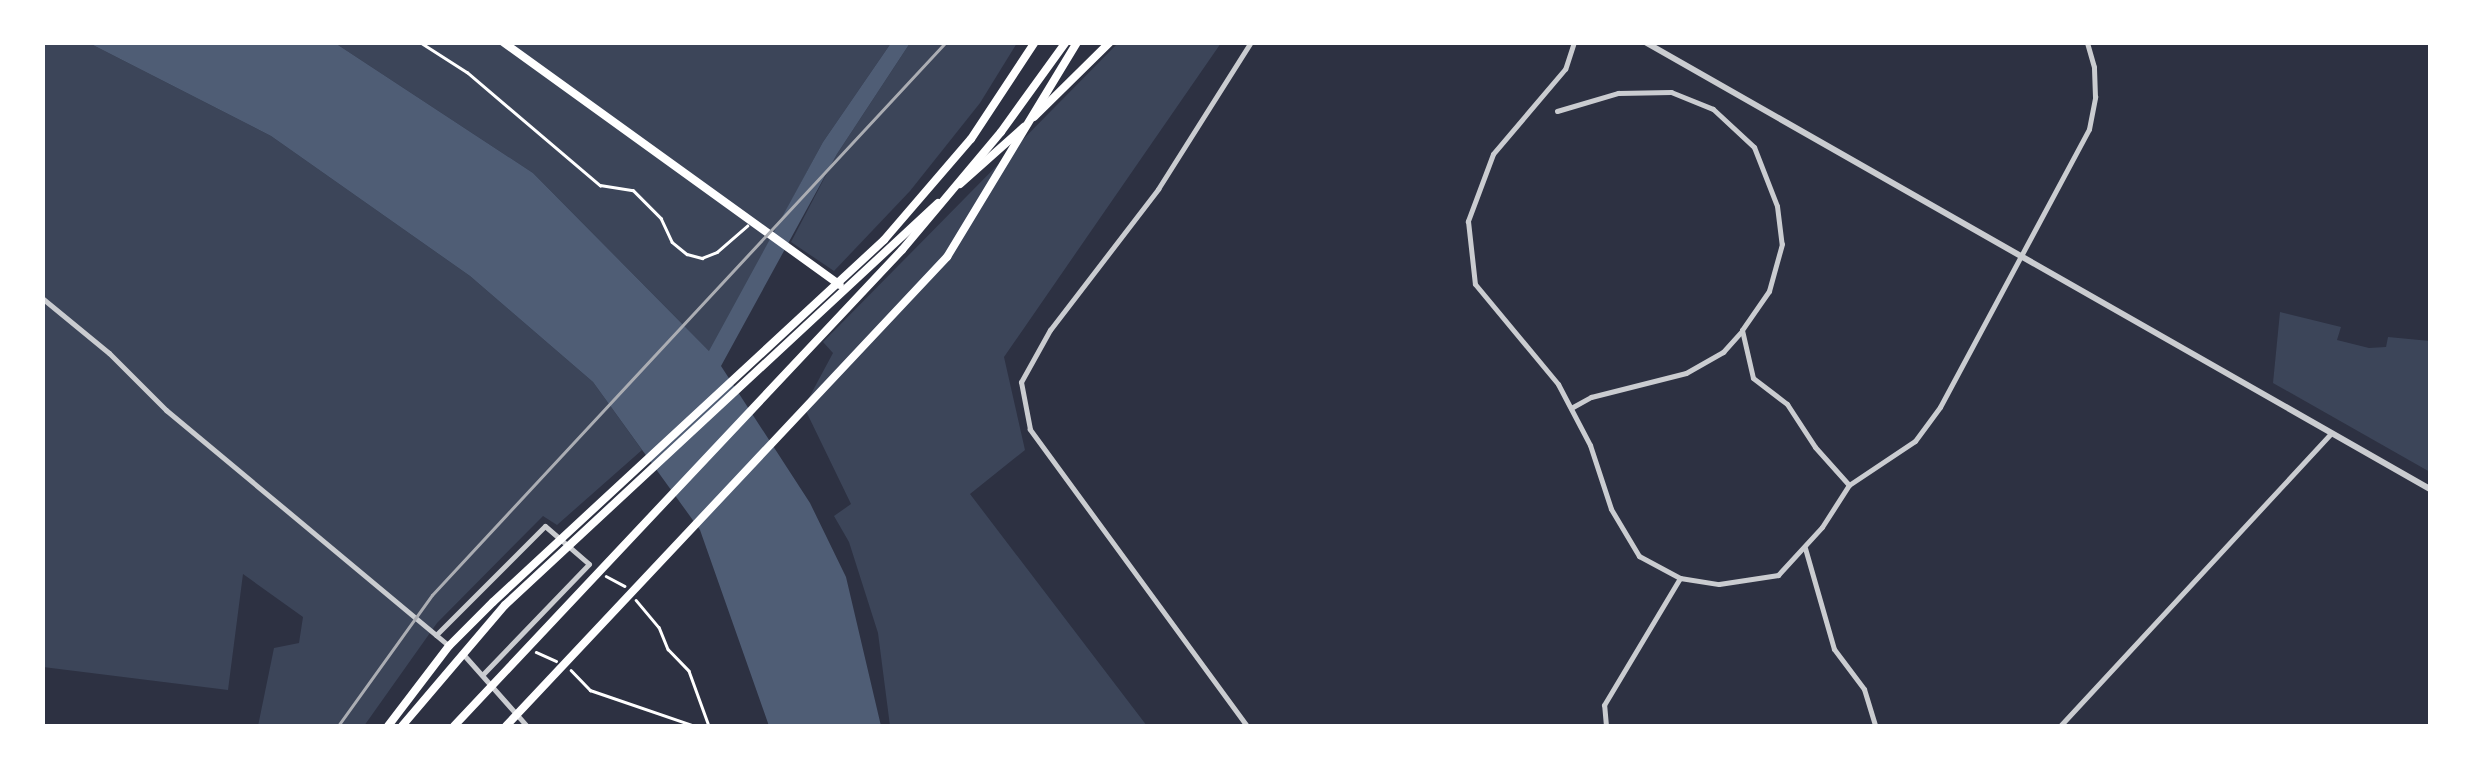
<!DOCTYPE html>
<style>
body{margin:0}
#map{position:relative;width:2473px;height:769px;overflow:hidden;background:#2d3142;font-family:"Fira Sans",sans-serif}
div>[style]{position:absolute}
.green>*{inset:0;background:#3c4559}
.water>*{inset:0;background:#4f5d75}
.path>*{height:2.5px;margin:-1.25px;padding:0 1.25px;transform-origin:1.25px;border-radius:1.25px;background:#fff}
.minor>*{height:5px;margin:-2.5px;padding:0 2.5px;transform-origin:2.5px;border-radius:2.5px;background:#caccd0}
.tertiary>*{height:6px;margin:-3px;padding:0 3px;transform-origin:3px;border-radius:3px;background:#caccd0}
.secondary>*{height:8px;margin:-4px;padding:0 4px;transform-origin:4px;border-radius:4px;background:#fff}
.trunk>*{height:8px;margin:-4px;padding:0 4px;transform-origin:4px;border-radius:4px;background:#fff}
.rail>*{height:2.5px;margin:-1.25px;padding:0 1.25px;transform-origin:1.25px;border-radius:1.25px;background:#abadb3}
span{translate:-50% -50%;white-space:nowrap;text-align:center;line-height:1.15;-webkit-text-stroke:9px #fff;paint-order:stroke}
.frame{position:absolute;inset:0;border:45px solid #fff;pointer-events:none}
</style>
<div id="map">
<div class="green">
<i style="clip-path:polygon(43px 43px,89px 43px,271px 136px,470px 276px,593px 382px,642px 450px,557px 525px,543px 516px,437px 623px,364px 726px,258px 726px,274px 648px,299px 643px,303px 617px,243px 574px,228px 690px,43px 667px)"></i>
<i style="clip-path:polygon(335px 43px,891px 43px,823px 142px,710px 352px,533px 173px)"></i>
<i style="clip-path:polygon(910px 43px,1017px 43px,980px 103px,910px 191px,834px 271px,791px 242px,837px 154px)"></i>
<i style="clip-path:polygon(1118px 43px,1221px 43px,1004px 357px,1025px 450px,970px 494px,1147px 726px,890px 726px,878px 633px,849px 542px,834px 516px,851px 504px,804px 407px,833px 353px,823px 342px)"></i>
<i style="clip-path:polygon(2280px 312px,2341px 327px,2337px 340px,2369px 348px,2386px 347px,2388px 337px,2430px 341px,2430px 472px,2273px 383px)"></i>
</div>
<div class="water">
<i style="clip-path:polygon(89px 43px,335px 43px,533px 173px,709px 351px,823px 142px,891px 43px,910px 43px,837px 154px,721px 366px,810px 503px,846px 577px,881px 726px,769px 726px,700px 530px,593px 382px,470px 276px,271px 136px)"></i>
</div>
<div class="path">
<i style="left:420px;top:42px;width:56px;rotate:32.6deg"></i>
<i style="left:467px;top:72px;width:175px;rotate:40.4deg"></i>
<i style="left:600px;top:185px;width:33px;rotate:9deg"></i>
<i style="left:633px;top:190px;width:40px;rotate:45deg"></i>
<i style="left:661px;top:218px;width:26px;rotate:65deg"></i>
<i style="left:672px;top:242px;width:19px;rotate:39deg"></i>
<i style="left:687px;top:254px;width:16px;rotate:15deg"></i>
<i style="left:702px;top:258px;width:16px;rotate:-22deg"></i>
<i style="left:717px;top:252px;width:40px;rotate:-41deg"></i>
<i style="left:606px;top:576px;width:21px;rotate:28deg"></i>
<i style="left:636px;top:600px;width:35px;rotate:50deg"></i>
<i style="left:659px;top:627px;width:24px;rotate:68deg"></i>
<i style="left:668px;top:649px;width:30px;rotate:46deg"></i>
<i style="left:689px;top:671px;width:59px;rotate:70deg"></i>
<i style="left:536px;top:652px;width:22px;rotate:24deg"></i>
<i style="left:571px;top:670px;width:28px;rotate:46deg"></i>
<i style="left:590px;top:690px;width:111px;rotate:18.9deg"></i>
</div>
<div class="minor">
<i style="left:1574px;top:42px;width:28px;rotate:108deg"></i>
<i style="left:1565px;top:69px;width:111px;rotate:130.3deg"></i>
<i style="left:1493px;top:154px;width:72px;rotate:110.5deg"></i>
<i style="left:1468px;top:221px;width:63px;rotate:83.7deg"></i>
<i style="left:1475px;top:284px;width:130px;rotate:50.3deg"></i>
<i style="left:1558px;top:384px;width:69px;rotate:62.3deg"></i>
<i style="left:1590px;top:445px;width:67px;rotate:71.8deg"></i>
<i style="left:1611px;top:509px;width:55px;rotate:59.2deg"></i>
<i style="left:1639px;top:556px;width:47px;rotate:28.2deg"></i>
<i style="left:1680px;top:578px;width:39px;rotate:9deg"></i>
<i style="left:1719px;top:584px;width:60px;rotate:-8.7deg"></i>
<i style="left:1778px;top:575px;width:65px;rotate:-47.5deg"></i>
<i style="left:1822px;top:527px;width:50px;rotate:-57.3deg"></i>
<i style="left:1849px;top:485px;width:79px;rotate:-33.7deg"></i>
<i style="left:1915px;top:441px;width:42px;rotate:-53.7deg"></i>
<i style="left:1940px;top:407px;width:315px;rotate:-61.8deg"></i>
<i style="left:2089px;top:129px;width:33px;rotate:-79deg"></i>
<i style="left:2095px;top:97px;width:30px;rotate:-92deg"></i>
<i style="left:2094px;top:67px;width:26px;rotate:-106deg"></i>
<i style="left:1557px;top:111px;width:64px;rotate:-16.4deg"></i>
<i style="left:1618px;top:93px;width:53px;rotate:-1.1deg"></i>
<i style="left:1671px;top:92px;width:45px;rotate:22deg"></i>
<i style="left:1713px;top:109px;width:56px;rotate:42.8deg"></i>
<i style="left:1754px;top:147px;width:63px;rotate:68.7deg"></i>
<i style="left:1777px;top:206px;width:38px;rotate:83deg"></i>
<i style="left:1782px;top:244px;width:49px;rotate:105.5deg"></i>
<i style="left:1769px;top:291px;width:47px;rotate:124.7deg"></i>
<i style="left:1742px;top:330px;width:49px;rotate:77.1deg"></i>
<i style="left:1753px;top:378px;width:43px;rotate:37.4deg"></i>
<i style="left:1787px;top:404px;width:51px;rotate:56.9deg"></i>
<i style="left:1815px;top:447px;width:51px;rotate:48.2deg"></i>
<i style="left:42px;top:298px;width:87px;rotate:39.4deg"></i>
<i style="left:109px;top:353px;width:81px;rotate:45deg"></i>
<i style="left:166px;top:410px;width:368px;rotate:39.8deg"></i>
<i style="left:1571px;top:408px;width:23px;rotate:-29deg"></i>
<i style="left:1591px;top:397px;width:98px;rotate:-14.2deg"></i>
<i style="left:1686px;top:373px;width:43px;rotate:-29.6deg"></i>
<i style="left:1723px;top:352px;width:28px;rotate:-48deg"></i>
<i style="left:1805px;top:548px;width:105px;rotate:74deg"></i>
<i style="left:1834px;top:649px;width:50px;rotate:53.1deg"></i>
<i style="left:1864px;top:689px;width:39px;rotate:73deg"></i>
<i style="left:436px;top:635px;width:154px;rotate:-45deg"></i>
<i style="left:545px;top:526px;width:58px;rotate:40.8deg"></i>
<i style="left:589px;top:564px;width:154px;rotate:133.9deg"></i>
<i style="left:463px;top:654px;width:96px;rotate:48.4deg"></i>
<i style="left:1247px;top:726px;width:368px;rotate:-126.2deg"></i>
<i style="left:1030px;top:429px;width:48px;rotate:-100.8deg"></i>
<i style="left:1021px;top:382px;width:60px;rotate:-60.9deg"></i>
<i style="left:1050px;top:330px;width:178px;rotate:-52.5deg"></i>
<i style="left:1158px;top:189px;width:174px;rotate:-57.7deg"></i>
<i style="left:1606px;top:726px;width:21px;rotate:-95deg"></i>
<i style="left:1604px;top:705px;width:148px;rotate:-59.1deg"></i>
<i style="left:2060px;top:726px;width:399px;rotate:-47.2deg"></i>
</div>
<div class="tertiary">
<i style="left:1645px;top:42px;width:903px;rotate:29.66deg"></i>
</div>
<div class="secondary">
<i style="left:503px;top:42px;width:415px;rotate:35.8deg"></i>
<i style="left:1034px;top:117px;width:107px;rotate:-44.6deg"></i>
<i style="left:960px;top:184px;width:86px;rotate:-41.7deg"></i>
<i style="left:388px;top:726px;width:101px;rotate:-52.7deg"></i>
<i style="left:449px;top:646px;width:62px;rotate:-45deg"></i>
<i style="left:493px;top:602px;width:533px;rotate:-42.79deg"></i>
<i style="left:884px;top:240px;width:133px;rotate:-49.3deg"></i>
<i style="left:971px;top:139px;width:116px;rotate:-56.6deg"></i>
<i style="left:402px;top:726px;width:159px;rotate:-49.6deg"></i>
<i style="left:505px;top:605px;width:591px;rotate:-42.87deg"></i>
</div>
<div class="trunk">
<i style="left:454px;top:726px;width:654px;rotate:-46.74deg"></i>
<i style="left:902px;top:250px;width:154px;rotate:-50deg"></i>
<i style="left:1001px;top:132px;width:111px;rotate:-54.2deg"></i>
<i style="left:506px;top:726px;width:644px;rotate:-46.76deg"></i>
<i style="left:947px;top:257px;width:251px;rotate:-58.8deg"></i>
</div>
<div class="rail">
<i style="left:338px;top:726px;width:161px;rotate:-54.3deg"></i>
<i style="left:432px;top:595px;width:755px;rotate:-47.09deg"></i>
</div>
<div class="frame"></div>
</div>
